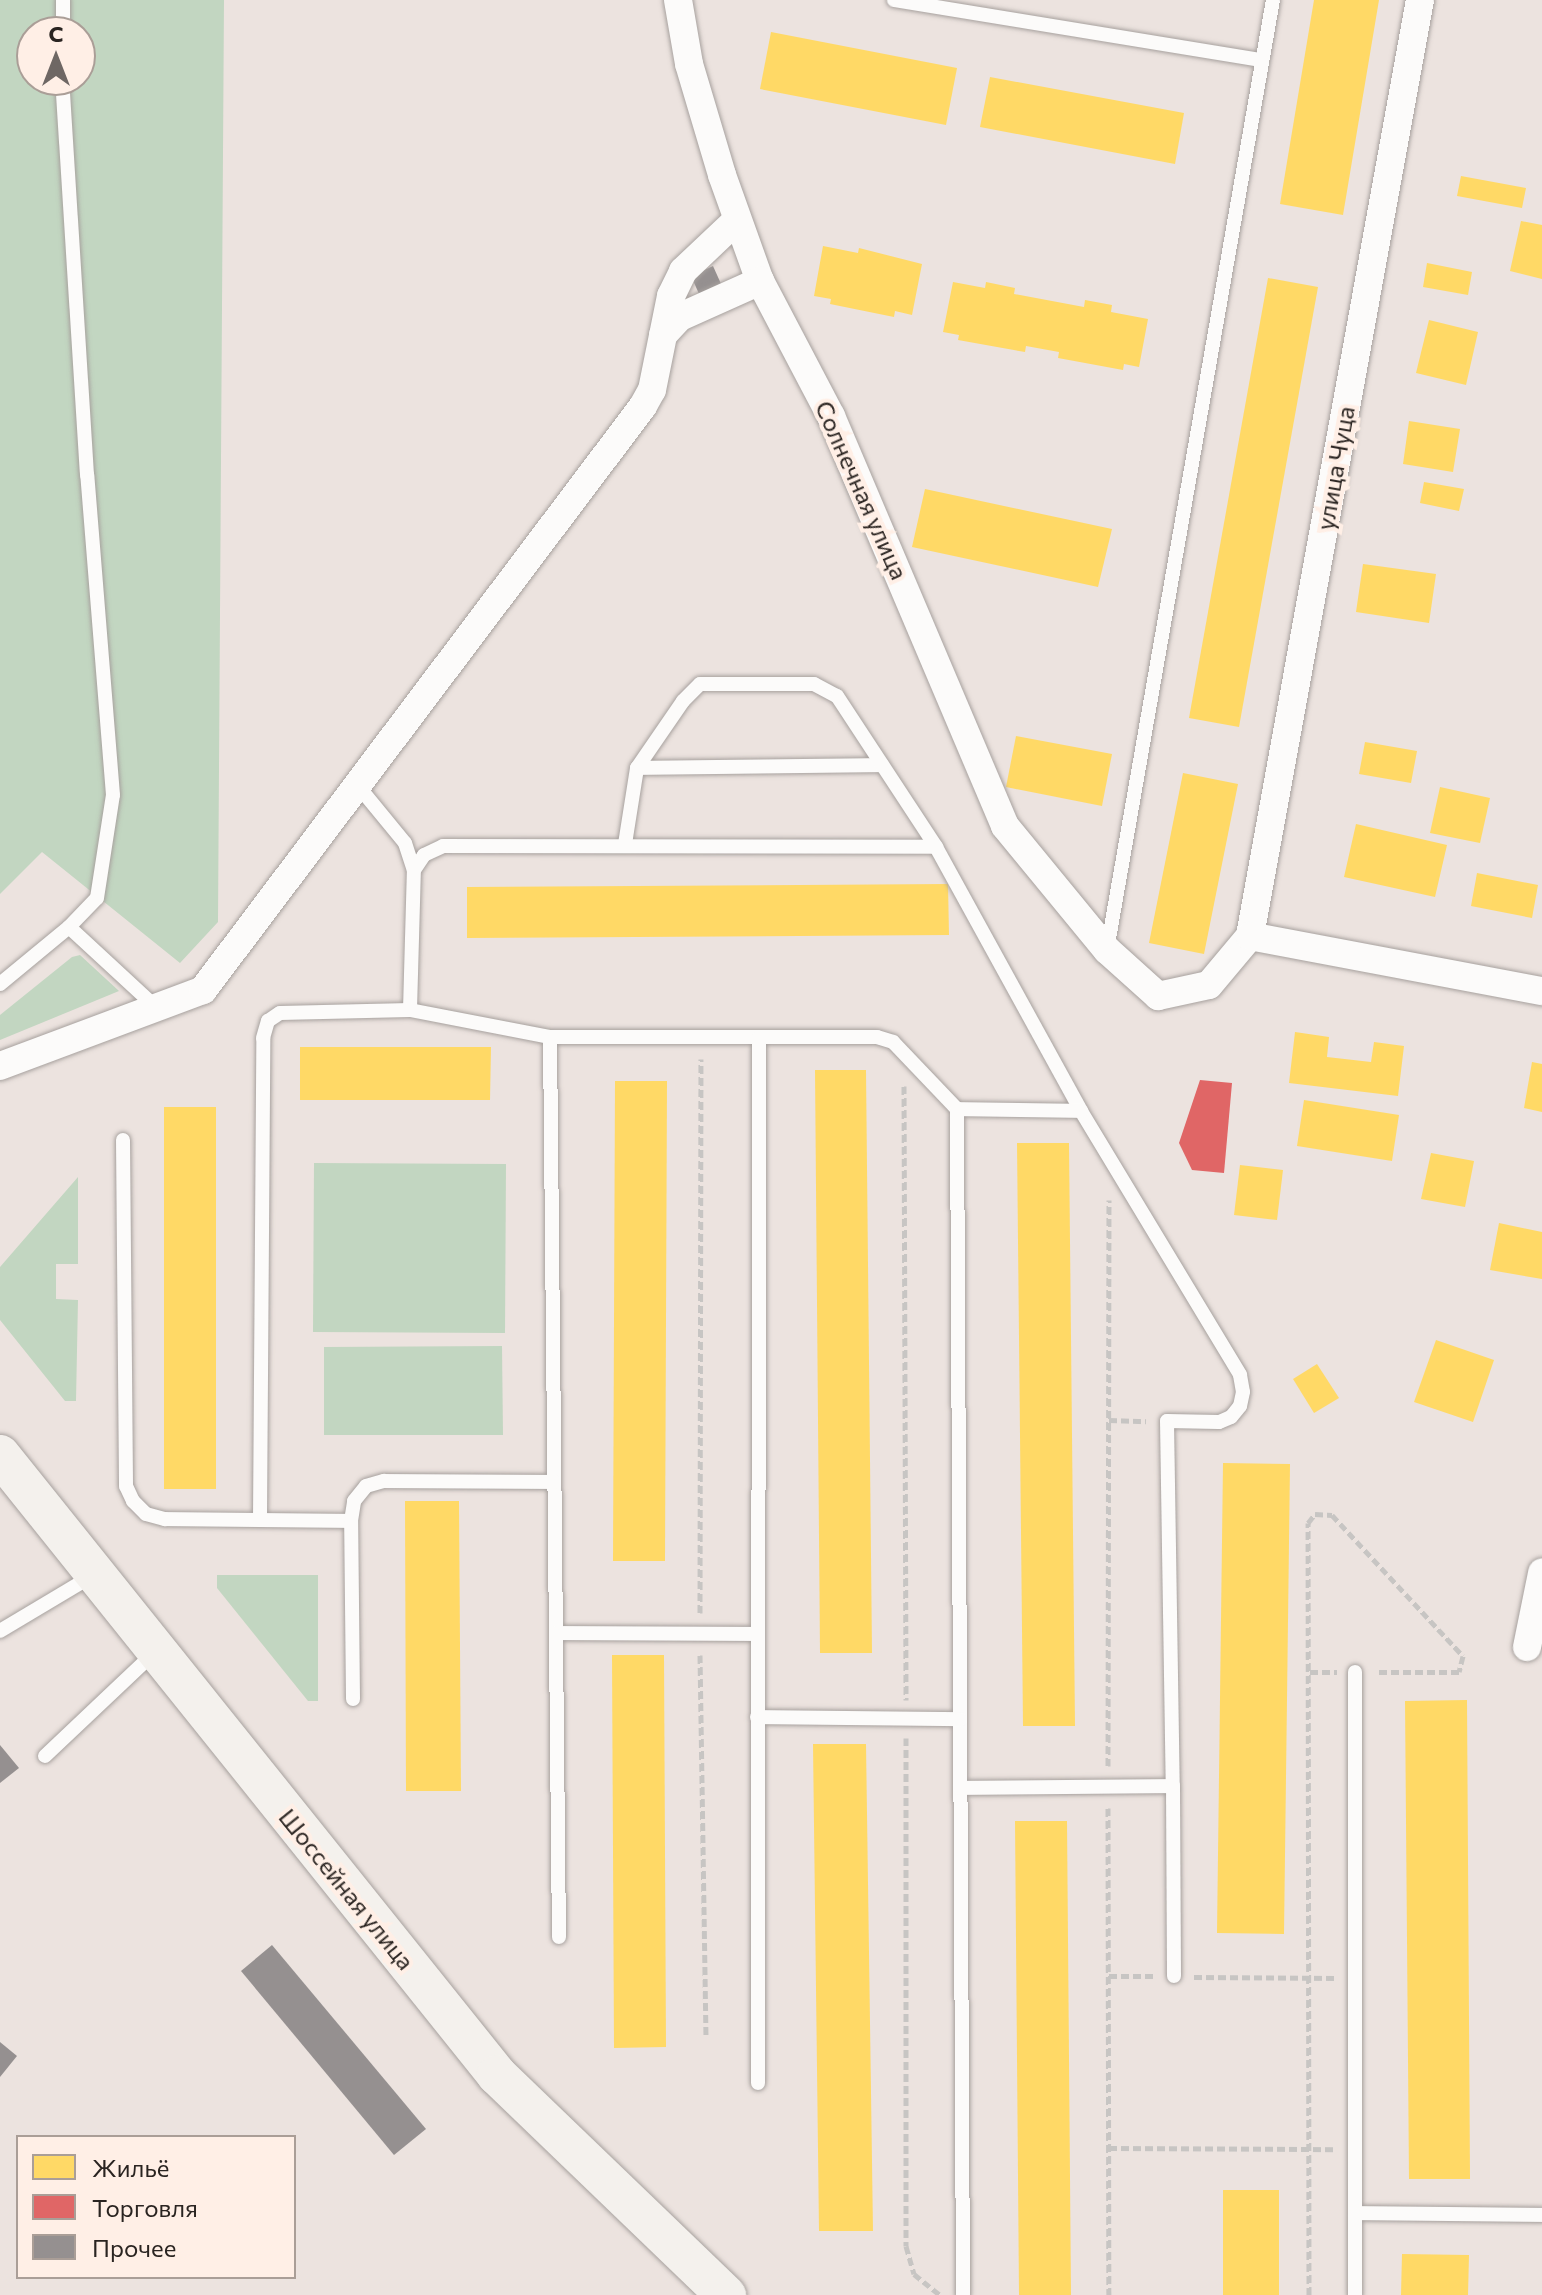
<!DOCTYPE html>
<meta charset="utf-8">
<style>
body{margin:0}
#map{position:relative;width:1542px;height:2295px;overflow:hidden;background:#ece3df;font-family:Commissioner,sans-serif}
div>[style]{position:absolute}
.green>*{inset:0;background:#c2d6c1}
.homes>*{inset:0;background:#ffd966}
.shops>*{inset:0;background:#e06666}
.building>*{inset:0;background:#959090}
.path>*{height:5px;margin-top:-2.5px;transform-origin:0;background:repeating-linear-gradient(90deg,#c7c5c3 0 8px,transparent 0 12px)}
.roads{filter:drop-shadow(0 0 2px #a7a19e) drop-shadow(0 0 2px #a7a19e)}
.service>*{height:14px;margin:-7px;padding:0 7px;transform-origin:7px;border-radius:7px;background:#fcfbfa}
.minor>*{height:28px;margin:-14px;padding:0 14px;transform-origin:14px;border-radius:14px;background:#fcfbfa}
.secondary>*{height:40px;margin:-20px;padding:0 20px;transform-origin:20px;border-radius:20px;background:#f4f1ed}
span{translate:-50% -50%;white-space:nowrap;text-align:center;line-height:1.15;-webkit-text-stroke:8px #ffefe6;paint-order:stroke}
.street-label{font-size:24px;color:#2a2421}
.legend{position:absolute;left:16px;top:2135px;width:280px;height:144px;box-sizing:border-box;background:#ffefe6;border:2px solid #aa9e97;margin:0;padding:10px 14px;list-style:none;font-size:24px;color:#2a2421}
.legend li{display:flex;align-items:center;gap:16px;height:40px}
.legend b{width:40px;border:2px solid #aa9e97}
.north{position:absolute;left:16px;top:16px;width:80px;height:80px;box-sizing:border-box;background:#ffefe6;border:2px solid #aa9e97;border-radius:50%;rotate:0deg;font-size:22px;font-weight:700;line-height:32px;text-align:center;color:#2a2421}
.north::after{content:'';display:block;margin:auto;width:28px;height:36px;background:#6e6764;clip-path:polygon(50% 0,100% 100%,50% 72%,0 100%)}
</style>
<div id="map">
<div class="green">
<i style="clip-path:polygon(evenodd,0 0,224px 0,218px 922px,180px 963px,42px 852px,0 894px,0 0,32px 32px,80px 32px,80px 80px,32px 80px,32px 32px)"></i>
<i style="clip-path:polygon(80px 955px,119px 991px,0 1040px,0 1015px,72px 957px)"></i>
<i style="clip-path:polygon(314px 1163px,506px 1164px,505px 1333px,313px 1332px)"></i>
<i style="clip-path:polygon(78px 1177px,78px 1264px,56px 1264px,56px 1299px,78px 1300px,76px 1401px,65px 1401px,0 1320px,0 1267px)"></i>
<i style="clip-path:polygon(502px 1346px,503px 1435px,324px 1435px,324px 1347px)"></i>
<i style="clip-path:polygon(217px 1575px,318px 1575px,318px 1701px,308px 1701px,217px 1588px)"></i>
</div>
<div class="homes">
<i style="clip-path:polygon(1314px 0,1379px 0,1343px 215px,1280px 204px)"></i>
<i style="clip-path:polygon(771px 32px,957px 68px,946px 125px,760px 89px)"></i>
<i style="clip-path:polygon(990px 77px,1184px 113px,1175px 164px,980px 127px)"></i>
<i style="clip-path:polygon(1461px 176px,1526px 188px,1522px 208px,1457px 196px)"></i>
<i style="clip-path:polygon(1521px 221px,1542px 225px,1542px 279px,1510px 271px)"></i>
<i style="clip-path:polygon(823px 246px,858px 253px,859px 248px,922px 264px,912px 315px,895px 311px,894px 317px,830px 304px,831px 299px,814px 296px)"></i>
<i style="clip-path:polygon(1427px 263px,1472px 272px,1468px 295px,1423px 287px)"></i>
<i style="clip-path:polygon(1268px 278px,1318px 287px,1239px 727px,1189px 718px)"></i>
<i style="clip-path:polygon(953px 282px,985px 288px,986px 282px,1015px 288px,1014px 294px,1084px 307px,1085px 300px,1112px 305px,1111px 312px,1148px 319px,1139px 367px,1124px 364px,1123px 370px,1058px 358px,1059px 352px,1026px 346px,1025px 352px,958px 340px,959px 335px,943px 332px)"></i>
<i style="clip-path:polygon(1429px 320px,1478px 332px,1466px 385px,1416px 373px)"></i>
<i style="clip-path:polygon(1409px 421px,1460px 429px,1453px 472px,1403px 464px)"></i>
<i style="clip-path:polygon(1424px 482px,1464px 489px,1459px 511px,1420px 503px)"></i>
<i style="clip-path:polygon(925px 489px,1112px 529px,1098px 587px,912px 547px)"></i>
<i style="clip-path:polygon(1363px 564px,1436px 574px,1429px 623px,1356px 612px)"></i>
<i style="clip-path:polygon(1016px 736px,1112px 754px,1102px 806px,1006px 787px)"></i>
<i style="clip-path:polygon(1365px 742px,1417px 751px,1411px 783px,1359px 774px)"></i>
<i style="clip-path:polygon(1183px 773px,1238px 784px,1204px 954px,1149px 943px)"></i>
<i style="clip-path:polygon(1440px 787px,1490px 798px,1480px 843px,1430px 833px)"></i>
<i style="clip-path:polygon(1356px 824px,1447px 845px,1435px 897px,1344px 877px)"></i>
<i style="clip-path:polygon(1477px 873px,1538px 885px,1532px 918px,1471px 906px)"></i>
<i style="clip-path:polygon(948px 884px,949px 935px,467px 938px,467px 887px)"></i>
<i style="clip-path:polygon(1295px 1032px,1329px 1037px,1327px 1057px,1371px 1062px,1374px 1042px,1404px 1046px,1398px 1096px,1289px 1083px)"></i>
<i style="clip-path:polygon(300px 1047px,491px 1047px,490px 1100px,300px 1100px)"></i>
<i style="clip-path:polygon(1532px 1062px,1542px 1064px,1542px 1112px,1524px 1108px)"></i>
<i style="clip-path:polygon(815px 1070px,866px 1070px,872px 1653px,820px 1653px)"></i>
<i style="clip-path:polygon(615px 1081px,667px 1081px,665px 1561px,613px 1561px)"></i>
<i style="clip-path:polygon(1304px 1100px,1399px 1115px,1392px 1161px,1297px 1146px)"></i>
<i style="clip-path:polygon(164px 1107px,216px 1107px,216px 1489px,164px 1489px)"></i>
<i style="clip-path:polygon(1017px 1143px,1069px 1143px,1075px 1726px,1023px 1726px)"></i>
<i style="clip-path:polygon(1431px 1153px,1474px 1161px,1465px 1207px,1421px 1199px)"></i>
<i style="clip-path:polygon(1240px 1165px,1283px 1170px,1277px 1220px,1234px 1215px)"></i>
<i style="clip-path:polygon(1499px 1223px,1542px 1232px,1542px 1279px,1490px 1270px)"></i>
<i style="clip-path:polygon(1436px 1340px,1494px 1360px,1473px 1422px,1414px 1402px)"></i>
<i style="clip-path:polygon(1317px 1364px,1339px 1398px,1314px 1413px,1293px 1379px)"></i>
<i style="clip-path:polygon(1223px 1463px,1290px 1464px,1284px 1934px,1217px 1933px)"></i>
<i style="clip-path:polygon(405px 1501px,459px 1501px,461px 1791px,406px 1791px)"></i>
<i style="clip-path:polygon(612px 1655px,664px 1655px,666px 2047px,614px 2048px)"></i>
<i style="clip-path:polygon(1467px 1700px,1470px 2179px,1409px 2179px,1405px 1701px)"></i>
<i style="clip-path:polygon(813px 1744px,866px 1744px,873px 2231px,819px 2231px)"></i>
<i style="clip-path:polygon(1015px 1821px,1067px 1821px,1071px 2295px,1019px 2295px)"></i>
<i style="clip-path:polygon(1223px 2190px,1279px 2190px,1279px 2295px,1223px 2295px)"></i>
<i style="clip-path:polygon(1402px 2254px,1469px 2255px,1468px 2295px,1401px 2295px)"></i>
</div>
<div class="shops">
<i style="clip-path:polygon(1200px 1080px,1232px 1083px,1224px 1173px,1192px 1170px,1179px 1143px)"></i>
</div>
<div class="building">
<i style="clip-path:polygon(713px 266px,722px 286px,700px 296px,691px 276px)"></i>
<i style="clip-path:polygon(0 1745px,19px 1768px,0 1783px)"></i>
<i style="clip-path:polygon(272px 1945px,426px 2129px,394px 2155px,241px 1971px)"></i>
<i style="clip-path:polygon(0 2042px,17px 2056px,0 2077px)"></i>
</div>
<div class="path">
<i style="left:904px;top:1086px;width:614px;rotate:89.81deg"></i>
<i style="left:1109px;top:1420px;width:37px;rotate:2deg"></i>
<i style="left:700px;top:1613px;width:554px;rotate:-89.9deg"></i>
<i style="left:700px;top:1655px;width:383px;rotate:89.1deg"></i>
<i style="left:1310px;top:1672px;width:27px"></i>
<i style="left:906px;top:1738px;width:508px;rotate:90deg"></i>
<i style="left:906px;top:2246px;width:29px;rotate:74deg"></i>
<i style="left:914px;top:2274px;width:33px;rotate:39deg"></i>
<i style="left:1108px;top:1766px;width:566px;rotate:-89.9deg"></i>
<i style="left:1108px;top:1808px;width:487px;rotate:89.9deg"></i>
<i style="left:1109px;top:1976px;width:47px"></i>
<i style="left:1194px;top:1977px;width:142px;rotate:0.4deg"></i>
<i style="left:1109px;top:2148px;width:227px;rotate:0.3deg"></i>
<i style="left:1309px;top:2295px;width:772px;rotate:-90.07deg"></i>
<i style="left:1308px;top:1523px;width:11px;rotate:-52deg"></i>
<i style="left:1315px;top:1514px;width:17px;rotate:3deg"></i>
<i style="left:1332px;top:1515px;width:192px;rotate:47.1deg"></i>
<i style="left:1463px;top:1656px;width:16px;rotate:104deg"></i>
<i style="left:1459px;top:1672px;width:84px;rotate:180deg"></i>
</div>
<div class="roads">
<div class="service">
<i style="left:894px;top:0;width:373px;rotate:9.3deg"></i>
<i style="left:63px;top:32px;width:32px;rotate:-90deg"></i>
<i style="left:637px;top:768px;width:245px;rotate:-0.7deg"></i>
<i style="left:359px;top:787px;width:72px;rotate:50.6deg"></i>
<i style="left:405px;top:843px;width:28px;rotate:72deg"></i>
<i style="left:625px;top:844px;width:77px;rotate:-81deg"></i>
<i style="left:637px;top:768px;width:81px;rotate:-55.5deg"></i>
<i style="left:683px;top:701px;width:24px;rotate:-45deg"></i>
<i style="left:700px;top:684px;width:114px"></i>
<i style="left:814px;top:684px;width:26px;rotate:28deg"></i>
<i style="left:837px;top:696px;width:181px;rotate:56.7deg"></i>
<i style="left:936px;top:847px;width:301px;rotate:61.2deg"></i>
<i style="left:1081px;top:1111px;width:308px;rotate:58.9deg"></i>
<i style="left:1240px;top:1375px;width:17px;rotate:80deg"></i>
<i style="left:1243px;top:1392px;width:14px;rotate:102deg"></i>
<i style="left:1240px;top:1406px;width:14px;rotate:129deg"></i>
<i style="left:1231px;top:1417px;width:13px;rotate:157deg"></i>
<i style="left:1219px;top:1422px;width:52px;rotate:-178.9deg"></i>
<i style="left:1167px;top:1421px;width:365px;rotate:89.1deg"></i>
<i style="left:69px;top:927px;width:121px;rotate:42.7deg"></i>
<i style="left:1107px;top:950px;width:964px;rotate:-80.09deg"></i>
<i style="left:0;top:984px;width:89px;rotate:-39.6deg"></i>
<i style="left:69px;top:927px;width:40px;rotate:-46deg"></i>
<i style="left:97px;top:898px;width:104px;rotate:-81.2deg"></i>
<i style="left:113px;top:795px;width:321px;rotate:-94.6deg"></i>
<i style="left:87px;top:475px;width:396px;rotate:-93.6deg"></i>
<i style="left:410px;top:1010px;width:140px;rotate:-88.4deg"></i>
<i style="left:414px;top:870px;width:18px;rotate:-56deg"></i>
<i style="left:424px;top:855px;width:21px;rotate:-25deg"></i>
<i style="left:443px;top:846px;width:493px;rotate:0.1deg"></i>
<i style="left:550px;top:1037px;width:900px;rotate:89.43deg"></i>
<i style="left:957px;top:1109px;width:124px;rotate:0.9deg"></i>
<i style="left:123px;top:1140px;width:346px;rotate:89.5deg"></i>
<i style="left:126px;top:1486px;width:17px;rotate:65deg"></i>
<i style="left:133px;top:1501px;width:18px;rotate:45deg"></i>
<i style="left:146px;top:1514px;width:20px;rotate:15deg"></i>
<i style="left:165px;top:1519px;width:186px;rotate:0.6deg"></i>
<i style="left:260px;top:1520px;width:482px;rotate:-89.6deg"></i>
<i style="left:263px;top:1038px;width:18px;rotate:-74deg"></i>
<i style="left:268px;top:1021px;width:14px;rotate:-34deg"></i>
<i style="left:280px;top:1013px;width:130px;rotate:-1.3deg"></i>
<i style="left:410px;top:1010px;width:143px;rotate:10.9deg"></i>
<i style="left:550px;top:1037px;width:327px"></i>
<i style="left:877px;top:1037px;width:17px;rotate:17deg"></i>
<i style="left:893px;top:1042px;width:93px;rotate:46.3deg"></i>
<i style="left:957px;top:1109px;width:1186px;rotate:89.71deg"></i>
<i style="left:0;top:1631px;width:107px;rotate:-30.9deg"></i>
<i style="left:556px;top:1633px;width:201px;rotate:0.3deg"></i>
<i style="left:353px;top:1699px;width:178px;rotate:-90.6deg"></i>
<i style="left:351px;top:1521px;width:20px;rotate:-81deg"></i>
<i style="left:354px;top:1501px;width:19px;rotate:-51deg"></i>
<i style="left:366px;top:1486px;width:19px;rotate:-16deg"></i>
<i style="left:384px;top:1481px;width:170px;rotate:0.3deg"></i>
<i style="left:757px;top:1717px;width:203px;rotate:0.6deg"></i>
<i style="left:45px;top:1756px;width:151px;rotate:-43.4deg"></i>
<i style="left:960px;top:1788px;width:213px;rotate:-0.5deg"></i>
<i style="left:1173px;top:1786px;width:190px;rotate:89.7deg"></i>
<i style="left:758px;top:2083px;width:1045px;rotate:-89.95deg"></i>
<i style="left:1355px;top:2213px;width:187px;rotate:0.6deg"></i>
<i style="left:1355px;top:2295px;width:623px;rotate:-90deg"></i>
</div>
<div class="minor">
<i style="left:678px;top:0;width:65px;rotate:80.2deg"></i>
<i style="left:689px;top:64px;width:116px;rotate:73.4deg"></i>
<i style="left:722px;top:175px;width:113px;rotate:70.3deg"></i>
<i style="left:760px;top:281px;width:153px;rotate:62.3deg"></i>
<i style="left:831px;top:416px;width:445px;rotate:67deg"></i>
<i style="left:1005px;top:826px;width:161px;rotate:50.6deg"></i>
<i style="left:1107px;top:950px;width:69px;rotate:42deg"></i>
<i style="left:1158px;top:996px;width:52px;rotate:-12.2deg"></i>
<i style="left:1209px;top:985px;width:64px;rotate:-50.1deg"></i>
<i style="left:1250px;top:936px;width:951px;rotate:-79.71deg"></i>
<i style="left:663px;top:335px;width:25px;rotate:-47deg"></i>
<i style="left:680px;top:317px;width:88px;rotate:-24.2deg"></i>
<i style="left:1250px;top:936px;width:297px;rotate:10.7deg"></i>
<i style="left:0;top:1066px;width:217px;rotate:-20.5deg"></i>
<i style="left:203px;top:990px;width:731px;rotate:-53deg"></i>
<i style="left:643px;top:406px;width:18px;rotate:-61deg"></i>
<i style="left:652px;top:390px;width:96px;rotate:-78.6deg"></i>
<i style="left:671px;top:296px;width:28px;rotate:-64deg"></i>
<i style="left:683px;top:271px;width:74px;rotate:-43.4deg"></i>
<i style="left:1527px;top:1647px;width:76px;rotate:-78.5deg"></i>
</div>
<div class="secondary">
<i style="left:0;top:1455px;width:795px;rotate:51.28deg"></i>
<i style="left:497px;top:2075px;width:318px;rotate:43.9deg"></i>
</div>
</div>
<div class="street-label">
<span style="left:1335px;top:468px;rotate:-80deg">улица Чуца</span>
<span style="left:862px;top:490px;rotate:66deg">Солнечная улица</span>
<span style="left:347px;top:1889px;rotate:51deg">Шоссейная улица</span>
</div>
<ul class="legend">
<li><b style="height:22px;background:#ffd966"></b>Жильё</li>
<li><b style="height:22px;background:#e06666"></b>Торговля</li>
<li><b style="height:22px;background:#959090"></b>Прочее</li>
</ul>
<div class="north">С</div>
</div>
